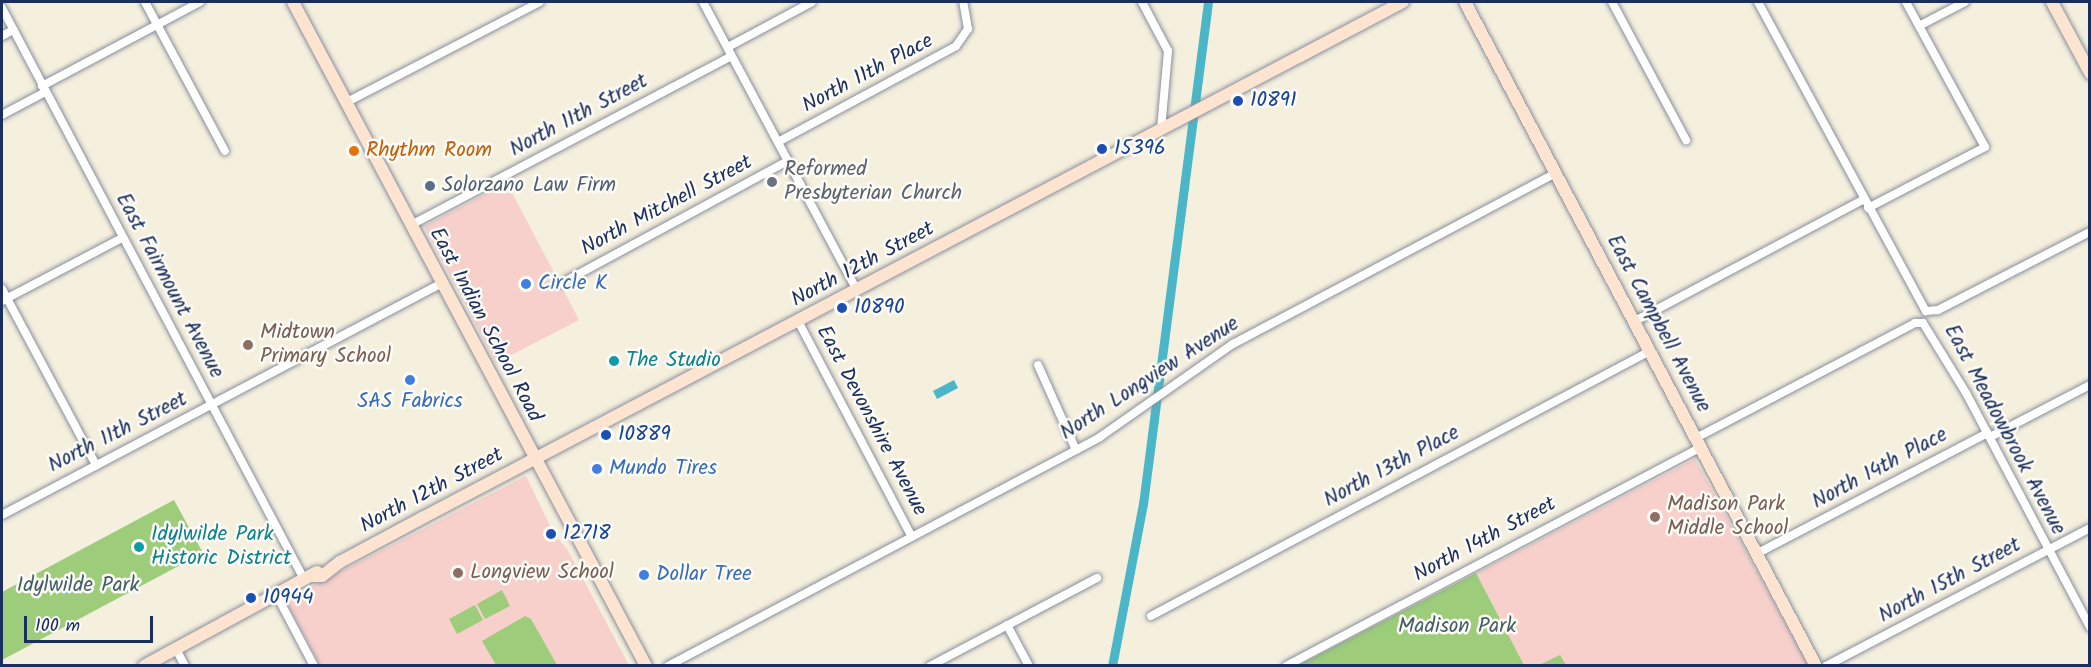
<!DOCTYPE html>
<style>
body{margin:0}
#map{position:relative;width:2091px;height:667px;overflow:hidden;background:#f5efdd;font-family:Kalam,sans-serif}
div>[style]{position:absolute}
.built>*{inset:0;background:#f7d0cc}
.green>*{inset:0;background:#9dcc7b}
.water>*{inset:0;background:#4bb6c7}
.canal>*{height:9px;margin:-4.5px;padding:0 4.5px;transform-origin:4.5px;border-radius:4.5px;background:#4bb6c7}
.roads{filter:drop-shadow(0 0 2px #888f9e) drop-shadow(0 0 2px #888f9e)}
.street>*{height:8px;margin:-4px;padding:0 4px;transform-origin:4px;border-radius:4px;background:#fff}
.secondary>*{height:12px;margin:-6px;padding:0 6px;transform-origin:6px;border-radius:6px;background:#fde4d1}
.dots>*{width:16px;height:16px;translate:-50% -50%;box-sizing:border-box;border:3px solid #fdfcf7;border-radius:50%}
span{translate:-50% -50%;white-space:nowrap;text-align:center;line-height:1.15;-webkit-text-stroke:5px #fdfcf7;paint-order:stroke}
.street-label{font-size:21px;color:#1b2f5e}
.transit-label{font-size:21px;color:#164399}
.left{translate:0 -50%;text-align:left}
.food-label{font-size:21px;color:#c56008}
.worship-label{font-size:21px;color:#5b616d}
.service-label{font-size:21px;color:#4e5e75}
.shop-label{font-size:21px;color:#366cbe}
.education-label{font-size:21px;color:#785e54}
.culture-label{font-size:21px;color:#0d838f}
.park-label{font-size:21px;color:#425e67}
.frame{position:absolute;inset:0;border:3px solid #1b2f5e;pointer-events:none}
.scale{position:absolute;left:24px;top:616px;width:129px;height:27px;box-sizing:border-box;border:3px solid #1b2f5e;border-top:0;padding-left:8px;font-size:18px;line-height:21px;white-space:nowrap;color:#1b2f5e;-webkit-text-stroke:4px #fdfcf7;paint-order:stroke}
</style>
<div id="map">
<div class="built">
<i style="clip-path:polygon(507px 183px,579px 320px,496px 363px,424px 226px)"></i>
<i style="clip-path:polygon(1695px 459px,1808px 665px,1524px 665px,1476px 573px)"></i>
<i style="clip-path:polygon(526px 476px,554px 534px,567px 549px,629px 665px,320px 665px,287px 603px,291px 597px)"></i>
</div>
<div class="green">
<i style="clip-path:polygon(174px 500px,203px 553px,2px 660px,2px 592px)"></i>
<i style="clip-path:polygon(1476px 573px,1524px 665px,1299px 665px)"></i>
<i style="clip-path:polygon(502px 590px,510px 606px,485px 619px,477px 604px)"></i>
<i style="clip-path:polygon(475px 605px,483px 620px,457px 634px,449px 619px)"></i>
<i style="clip-path:polygon(525px 616px,531px 619px,557px 665px,496px 665px,482px 641px)"></i>
<i style="clip-path:polygon(1560px 655px,1566px 665px,1539px 665px)"></i>
</div>
<div class="water">
<i style="clip-path:polygon(954px 380px,958px 388px,937px 399px,933px 391px)"></i>
<i style="clip-path:polygon(83px 579px,87px 581px,87px 587px,66px 594px,66px 588px)"></i>
</div>
<div class="canal">
<i style="left:1112px;top:666px;width:165px;rotate:-79.2deg"></i>
<i style="left:1143px;top:504px;width:506px;rotate:-82.62deg"></i>
</div>
<div class="roads">
<div class="street">
<i style="left:145px;top:2px;width:169px;rotate:61.8deg"></i>
<i style="left:703px;top:2px;width:327px;rotate:61.9deg"></i>
<i style="left:1142px;top:2px;width:55px;rotate:62deg"></i>
<i style="left:1168px;top:51px;width:78px;rotate:95.1deg"></i>
<i style="left:1612px;top:2px;width:157px;rotate:61.8deg"></i>
<i style="left:1758px;top:2px;width:352px;rotate:61.5deg"></i>
<i style="left:1926px;top:311px;width:12px;rotate:-5deg"></i>
<i style="left:1938px;top:310px;width:171px;rotate:-27.2deg"></i>
<i style="left:2px;top:8px;width:648px;rotate:62.13deg"></i>
<i style="left:1919px;top:26px;width:52px;rotate:-27.6deg"></i>
<i style="left:2px;top:36px;width:13px;rotate:-29deg"></i>
<i style="left:728px;top:47px;width:95px;rotate:-28.2deg"></i>
<i style="left:42px;top:86px;width:179px;rotate:-28deg"></i>
<i style="left:347px;top:102px;width:217px;rotate:-27.4deg"></i>
<i style="left:2px;top:115px;width:49px;rotate:-28.1deg"></i>
<i style="left:778px;top:142px;width:202px;rotate:-28.3deg"></i>
<i style="left:956px;top:46px;width:21px;rotate:-55deg"></i>
<i style="left:968px;top:29px;width:27px;rotate:-100deg"></i>
<i style="left:1868px;top:208px;width:132px;rotate:-27.5deg"></i>
<i style="left:1985px;top:147px;width:165px;rotate:-118.6deg"></i>
<i style="left:411px;top:225px;width:362px;rotate:-27.8deg"></i>
<i style="left:562px;top:283px;width:257px;rotate:-28.4deg"></i>
<i style="left:2px;top:289px;width:200px;rotate:61.9deg"></i>
<i style="left:2px;top:301px;width:136px;rotate:-27.7deg"></i>
<i style="left:798px;top:321px;width:244px;rotate:62.2deg"></i>
<i style="left:1635px;top:321px;width:258px;rotate:-28deg"></i>
<i style="left:1038px;top:365px;width:93px;rotate:65.9deg"></i>
<i style="left:1990px;top:437px;width:113px;rotate:-27.5deg"></i>
<i style="left:1696px;top:438px;width:247px;rotate:-27.7deg"></i>
<i style="left:1915px;top:323px;width:8px"></i>
<i style="left:1923px;top:323px;width:82px;rotate:58.4deg"></i>
<i style="left:1966px;top:393px;width:265px;rotate:62.1deg"></i>
<i style="left:2px;top:515px;width:497px;rotate:-27.8deg"></i>
<i style="left:1758px;top:553px;width:259px;rotate:-27.6deg"></i>
<i style="left:277px;top:596px;width:79px;rotate:62.1deg"></i>
<i style="left:1151px;top:616px;width:565px;rotate:-27.97deg"></i>
<i style="left:1007px;top:625px;width:47px;rotate:61.8deg"></i>
<i style="left:176px;top:649px;width:19px;rotate:62deg"></i>
<i style="left:668px;top:666px;width:489px;rotate:-27.9deg"></i>
<i style="left:1100px;top:437px;width:162px;rotate:-35deg"></i>
<i style="left:1233px;top:344px;width:365px;rotate:-27.9deg"></i>
<i style="left:930px;top:666px;width:189px;rotate:-27.8deg"></i>
<i style="left:1286px;top:666px;width:469px;rotate:-27.8deg"></i>
<i style="left:1826px;top:666px;width:298px;rotate:-27.6deg"></i>
</div>
<div class="secondary">
<i style="left:293px;top:2px;width:752px;rotate:62deg"></i>
<i style="left:1465px;top:2px;width:751px;rotate:62.14deg"></i>
<i style="left:2052px;top:2px;width:81px;rotate:61.8deg"></i>
<i style="left:313px;top:576px;width:9px"></i>
<i style="left:322px;top:576px;width:23px;rotate:-38deg"></i>
<i style="left:340px;top:562px;width:95px;rotate:-28.2deg"></i>
<i style="left:424px;top:517px;width:1106px;rotate:-27.75deg"></i>
<i style="left:144px;top:666px;width:197px;rotate:-28.5deg"></i>
</div>
</div>
<div class="dots">
<i style="left:1238px;top:101px;background:#1a4fb4"></i>
<i style="left:1102px;top:149px;background:#1a4fb4"></i>
<i style="left:354px;top:151px;background:#e8710a"></i>
<i style="left:772px;top:182px;background:#6b7280"></i>
<i style="left:430px;top:186px;background:#5c6f8a"></i>
<i style="left:526px;top:284px;background:#3f7fe0"></i>
<i style="left:842px;top:308px;background:#1a4fb4"></i>
<i style="left:248px;top:345px;background:#8d6e63"></i>
<i style="left:614px;top:361px;background:#0f9aa8"></i>
<i style="left:410px;top:380px;background:#3f7fe0"></i>
<i style="left:606px;top:435px;background:#1a4fb4"></i>
<i style="left:597px;top:469px;background:#3f7fe0"></i>
<i style="left:1655px;top:517px;background:#8d6e63"></i>
<i style="left:551px;top:534px;background:#1a4fb4"></i>
<i style="left:139px;top:547px;background:#0f9aa8"></i>
<i style="left:458px;top:573px;background:#8d6e63"></i>
<i style="left:644px;top:575px;background:#3f7fe0"></i>
<i style="left:251px;top:598px;background:#1a4fb4"></i>
</div>
<div class="street-label">
<span style="left:868px;top:74px;rotate:-28deg">North 11th Place</span>
<span style="left:579px;top:116px;rotate:-28deg">North 11th Street</span>
<span style="left:667px;top:206px;rotate:-28deg">North Mitchell Street</span>
<span style="left:863px;top:265px;rotate:-28deg">North 12th Street</span>
<span style="left:169px;top:286px;rotate:62deg">East Fairmount Avenue</span>
<span style="left:1658px;top:324px;rotate:62deg">East Campbell Avenue</span>
<span style="left:485px;top:325px;rotate:62deg">East Indian School Road</span>
<span style="left:1150px;top:379px;rotate:-33deg">North Longview Avenue</span>
<span style="left:871px;top:421px;rotate:62deg">East Devonshire Avenue</span>
<span style="left:2004px;top:430px;rotate:62deg">East Meadowbrook Avenue</span>
<span style="left:118px;top:433px;rotate:-27deg">North 11th Street</span>
<span style="left:1392px;top:467px;rotate:-28deg">North 13th Place</span>
<span style="left:1880px;top:469px;rotate:-28deg">North 14th Place</span>
<span style="left:432px;top:491px;rotate:-28deg">North 12th Street</span>
<span style="left:1485px;top:540px;rotate:-28deg">North 14th Street</span>
<span style="left:1950px;top:581px;rotate:-28deg">North 15th Street</span>
</div>
<div class="transit-label">
<span class="left" style="left:1250px;top:101px">10891</span>
<span class="left" style="left:1114px;top:149px">15396</span>
<span class="left" style="left:854px;top:308px">10890</span>
<span class="left" style="left:618px;top:435px">10889</span>
<span class="left" style="left:563px;top:534px">12718</span>
<span class="left" style="left:263px;top:598px">10944</span>
</div>
<div class="food-label">
<span class="left" style="left:366px;top:151px">Rhythm Room</span>
</div>
<div class="worship-label">
<span class="left" style="left:784px;top:182px">Reformed<br>Presbyterian Church</span>
</div>
<div class="service-label">
<span class="left" style="left:442px;top:186px">Solorzano Law Firm</span>
</div>
<div class="shop-label">
<span class="left" style="left:538px;top:284px">Circle K</span>
<span style="left:410px;top:402px">SAS Fabrics</span>
<span class="left" style="left:609px;top:469px">Mundo Tires</span>
<span class="left" style="left:656px;top:575px">Dollar Tree</span>
</div>
<div class="education-label">
<span class="left" style="left:260px;top:345px">Midtown<br>Primary School</span>
<span class="left" style="left:1667px;top:517px">Madison Park<br>Middle School</span>
<span class="left" style="left:470px;top:573px">Longview School</span>
</div>
<div class="culture-label">
<span class="left" style="left:626px;top:361px">The Studio</span>
<span class="left" style="left:151px;top:547px">Idylwilde Park<br>Historic District</span>
</div>
<div class="park-label">
<span style="left:78px;top:586px">Idylwilde Park</span>
<span style="left:1457px;top:627px">Madison Park</span>
</div>
<div class="frame"></div>
<div class="scale">100 m</div>
</div>
